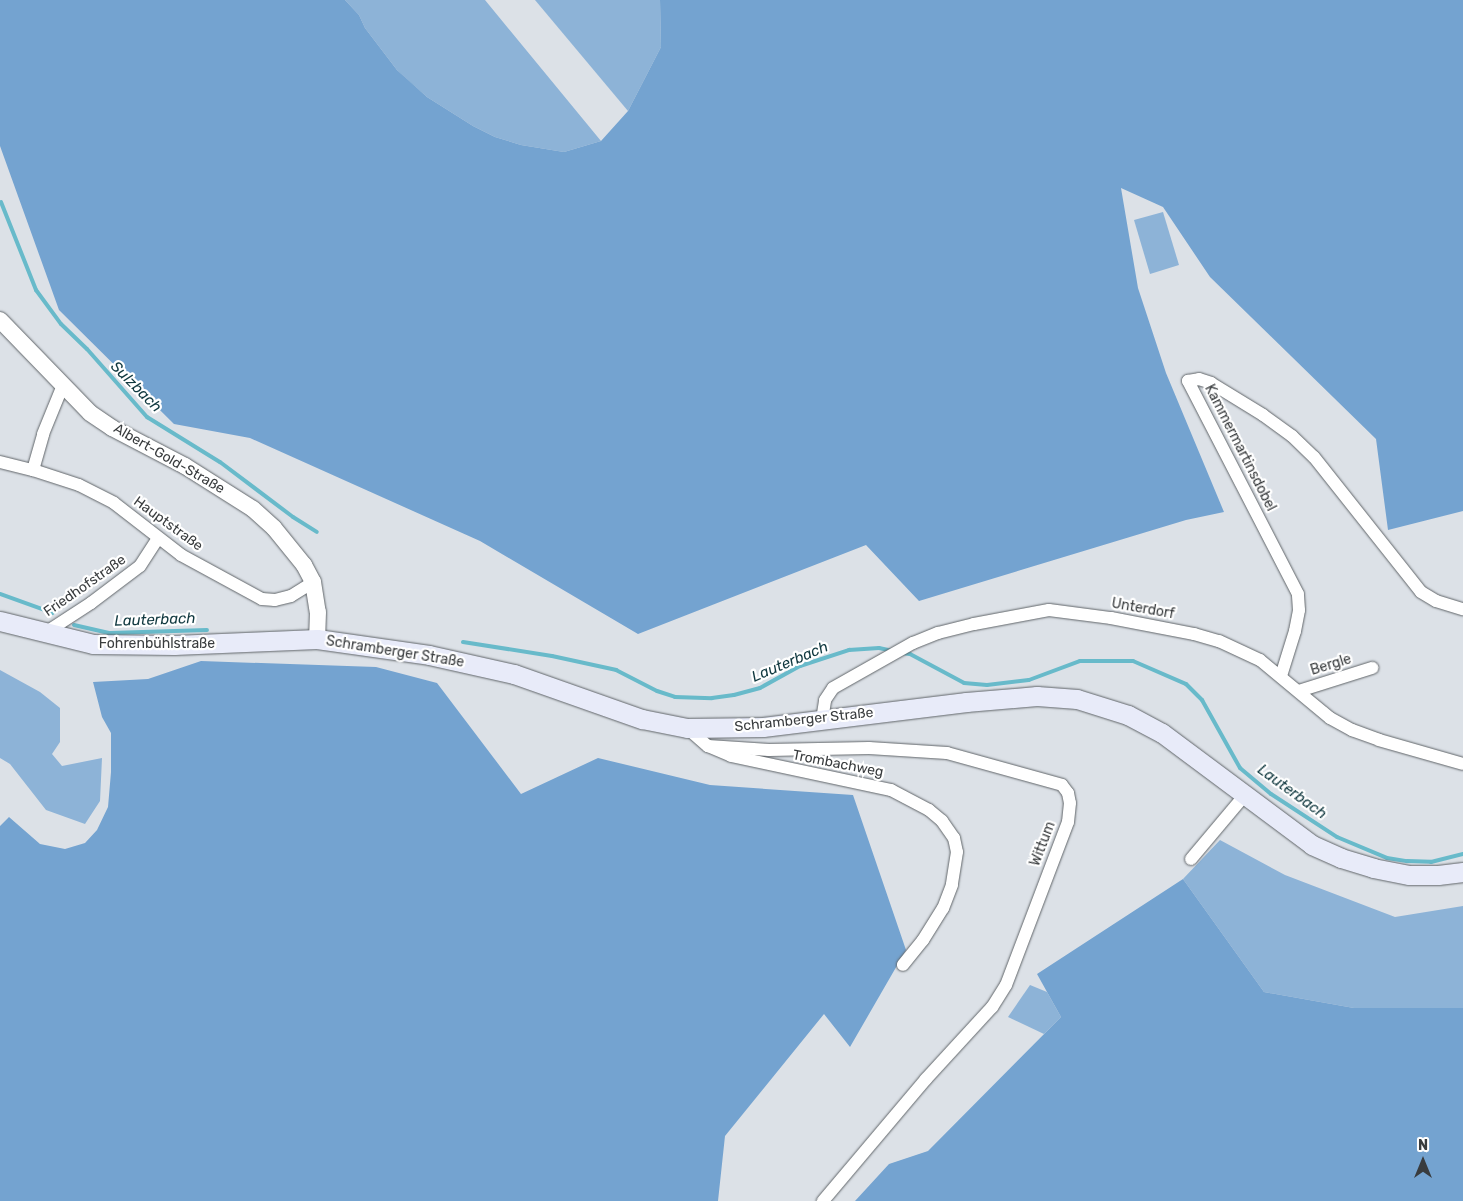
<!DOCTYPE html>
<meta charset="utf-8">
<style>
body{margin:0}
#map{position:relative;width:1463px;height:1201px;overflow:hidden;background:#dce1e7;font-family:Rubik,sans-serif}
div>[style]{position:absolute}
.green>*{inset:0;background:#8db3d7}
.forest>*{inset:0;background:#74a3d0}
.stream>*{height:4px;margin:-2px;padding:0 2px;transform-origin:2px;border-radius:2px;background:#68baca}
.roads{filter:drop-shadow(0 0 1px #606569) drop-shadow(0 0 1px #606569)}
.minor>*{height:12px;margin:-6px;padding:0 6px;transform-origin:6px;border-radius:6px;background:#fff}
.tertiary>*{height:16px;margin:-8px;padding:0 8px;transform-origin:8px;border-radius:8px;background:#fff}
.secondary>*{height:19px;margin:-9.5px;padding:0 9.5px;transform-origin:9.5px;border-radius:9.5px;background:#e8ebf9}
span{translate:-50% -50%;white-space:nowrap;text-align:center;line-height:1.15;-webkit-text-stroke:4.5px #fff;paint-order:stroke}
.street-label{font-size:14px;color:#393c3e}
.water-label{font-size:15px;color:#10383f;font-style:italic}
.north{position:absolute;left:1398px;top:1136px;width:50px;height:50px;-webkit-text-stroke:4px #fff;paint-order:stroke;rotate:0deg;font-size:14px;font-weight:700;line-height:20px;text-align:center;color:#393c3e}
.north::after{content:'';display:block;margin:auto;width:18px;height:22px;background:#393c3e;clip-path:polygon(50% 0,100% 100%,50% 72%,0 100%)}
</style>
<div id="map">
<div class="green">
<i style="clip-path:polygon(345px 0,485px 0,601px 141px,564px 152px,521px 145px,495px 137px,473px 126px,427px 97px,410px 82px,397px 70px,365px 28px,359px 15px)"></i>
<i style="clip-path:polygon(535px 0,660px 0,661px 47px,628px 111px)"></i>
<i style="clip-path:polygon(1163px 212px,1179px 265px,1150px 274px,1134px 220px)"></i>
<i style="clip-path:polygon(0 670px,40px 692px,60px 708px,60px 742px,52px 754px,62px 766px,102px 758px,100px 801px,85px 824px,46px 810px,10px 764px,0 758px)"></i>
<i style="clip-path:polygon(1220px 840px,1285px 875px,1395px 917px,1463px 906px,1463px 1008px,1354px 1008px,1264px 992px,1183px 879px)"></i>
<i style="clip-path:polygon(1030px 985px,1047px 992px,1061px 1017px,1044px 1034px,1008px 1017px)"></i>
</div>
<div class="forest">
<i style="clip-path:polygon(0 0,345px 0,359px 15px,365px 28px,397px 70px,427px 97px,473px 126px,495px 137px,521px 145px,564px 152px,601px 141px,628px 111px,661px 47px,660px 0,1463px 0,1463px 511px,1388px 530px,1376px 439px,1210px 277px,1163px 207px,1121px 188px,1138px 288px,1166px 373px,1224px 512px,1186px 520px,919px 601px,866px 545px,638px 634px,480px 541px,250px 438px,174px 424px,59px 310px,0 146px)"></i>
<i style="clip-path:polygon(201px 661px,376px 667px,437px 683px,521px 794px,598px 758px,710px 785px,853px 795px,906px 950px,850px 1047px,824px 1014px,725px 1136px,718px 1201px,0 1201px,0 826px,9px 817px,40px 844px,65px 849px,85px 843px,97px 830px,108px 807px,111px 772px,111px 733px,102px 717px,93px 682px,148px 679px)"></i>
<i style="clip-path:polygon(1183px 879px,1264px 992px,1354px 1008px,1463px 1008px,1463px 1201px,855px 1201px,889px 1164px,928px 1151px,1061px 1017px,1037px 974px)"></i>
</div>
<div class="stream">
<i style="left:1px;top:202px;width:95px;rotate:68.3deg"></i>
<i style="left:36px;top:290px;width:42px;rotate:53.7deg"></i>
<i style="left:61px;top:324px;width:36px;rotate:44deg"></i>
<i style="left:87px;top:349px;width:91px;rotate:48.6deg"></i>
<i style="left:147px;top:417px;width:86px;rotate:31.7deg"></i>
<i style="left:220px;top:462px;width:91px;rotate:37deg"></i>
<i style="left:293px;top:517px;width:28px;rotate:32deg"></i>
<i style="left:0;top:594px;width:56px;rotate:19.7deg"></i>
<i style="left:74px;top:625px;width:37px;rotate:13deg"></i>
<i style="left:110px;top:633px;width:97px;rotate:-1.8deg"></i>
<i style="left:463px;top:642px;width:90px;rotate:8.9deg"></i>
<i style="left:552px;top:656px;width:66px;rotate:12.3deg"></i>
<i style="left:616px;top:670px;width:46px;rotate:27.1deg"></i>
<i style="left:657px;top:691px;width:19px;rotate:18deg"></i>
<i style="left:675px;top:697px;width:37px;rotate:2deg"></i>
<i style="left:712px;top:698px;width:22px;rotate:-8deg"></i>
<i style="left:734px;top:695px;width:27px;rotate:-15deg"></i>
<i style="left:760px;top:688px;width:46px;rotate:-28.8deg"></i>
<i style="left:800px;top:666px;width:52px;rotate:-18.1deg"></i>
<i style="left:849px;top:650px;width:30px;rotate:-4deg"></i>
<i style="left:879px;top:648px;width:14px;rotate:12deg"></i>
<i style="left:902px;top:653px;width:8px;rotate:7deg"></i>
<i style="left:910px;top:654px;width:61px;rotate:28.2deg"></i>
<i style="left:964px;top:683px;width:23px;rotate:5deg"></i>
<i style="left:987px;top:685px;width:42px;rotate:-6.8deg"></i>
<i style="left:1029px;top:680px;width:54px;rotate:-20.4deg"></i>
<i style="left:1080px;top:661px;width:53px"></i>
<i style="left:1133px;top:661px;width:58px;rotate:23.5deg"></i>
<i style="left:1186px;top:684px;width:23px;rotate:45deg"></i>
<i style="left:1202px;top:700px;width:78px;rotate:60.8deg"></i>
<i style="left:1240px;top:768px;width:40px;rotate:40deg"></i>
<i style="left:1271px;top:794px;width:79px;rotate:33.1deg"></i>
<i style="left:1337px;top:837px;width:54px;rotate:22.8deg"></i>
<i style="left:1387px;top:858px;width:20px;rotate:9deg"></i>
<i style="left:1407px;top:861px;width:24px;rotate:2deg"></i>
<i style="left:1431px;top:862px;width:33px;rotate:-14deg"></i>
</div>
<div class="roads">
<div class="minor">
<i style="left:0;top:462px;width:34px;rotate:14deg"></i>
<i style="left:33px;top:470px;width:48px;rotate:18.1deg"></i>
<i style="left:79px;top:485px;width:39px;rotate:27deg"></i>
<i style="left:114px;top:503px;width:85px;rotate:37.8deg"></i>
<i style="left:181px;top:555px;width:92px;rotate:28.5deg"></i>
<i style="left:262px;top:599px;width:13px;rotate:4deg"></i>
<i style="left:275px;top:600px;width:16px;rotate:-14deg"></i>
<i style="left:291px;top:596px;width:26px;rotate:-32deg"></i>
<i style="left:33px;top:470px;width:37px;rotate:-74deg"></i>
<i style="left:43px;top:434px;width:53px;rotate:-67.8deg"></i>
<i style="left:45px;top:633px;width:55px;rotate:-33.1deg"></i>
<i style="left:91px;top:603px;width:61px;rotate:-37.1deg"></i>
<i style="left:140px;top:566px;width:33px;rotate:-57deg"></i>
<i style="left:1281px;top:676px;width:47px;rotate:-72.7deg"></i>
<i style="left:1295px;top:631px;width:21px;rotate:-79deg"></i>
<i style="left:1299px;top:610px;width:16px;rotate:-94deg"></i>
<i style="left:1298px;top:594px;width:240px;rotate:-117.3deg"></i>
<i style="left:1188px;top:381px;width:11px;rotate:-10deg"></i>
<i style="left:1199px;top:379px;width:13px;rotate:18deg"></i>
<i style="left:1211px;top:383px;width:61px;rotate:31.6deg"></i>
<i style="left:1263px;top:415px;width:36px;rotate:36deg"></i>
<i style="left:1292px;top:436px;width:30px;rotate:44deg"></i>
<i style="left:1314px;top:457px;width:172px;rotate:51.6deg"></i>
<i style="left:1421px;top:592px;width:17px;rotate:31deg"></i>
<i style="left:1436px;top:601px;width:28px;rotate:17deg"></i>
<i style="left:1299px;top:691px;width:77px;rotate:-17.5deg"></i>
<i style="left:822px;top:720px;width:20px;rotate:-81deg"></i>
<i style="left:825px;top:700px;width:14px;rotate:-56deg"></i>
<i style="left:833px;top:688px;width:92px;rotate:-29.4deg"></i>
<i style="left:913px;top:643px;width:27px;rotate:-22deg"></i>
<i style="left:938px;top:633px;width:37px;rotate:-14deg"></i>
<i style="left:974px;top:624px;width:76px;rotate:-10.6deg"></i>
<i style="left:1049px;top:610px;width:63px;rotate:7.4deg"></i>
<i style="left:1111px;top:618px;width:85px;rotate:10.9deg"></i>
<i style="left:1194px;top:634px;width:26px;rotate:16deg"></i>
<i style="left:1219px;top:641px;width:45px;rotate:24.9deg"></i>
<i style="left:1260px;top:660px;width:91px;rotate:39.6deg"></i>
<i style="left:1330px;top:718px;width:25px;rotate:29deg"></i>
<i style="left:1352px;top:730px;width:29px;rotate:20deg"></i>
<i style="left:1379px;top:740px;width:87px;rotate:15.9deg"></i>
<i style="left:687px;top:728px;width:28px;rotate:41deg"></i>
<i style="left:708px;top:746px;width:25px;rotate:23deg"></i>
<i style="left:731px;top:756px;width:164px;rotate:12deg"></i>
<i style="left:891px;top:790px;width:43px;rotate:27.8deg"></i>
<i style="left:929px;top:810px;width:17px;rotate:40deg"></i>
<i style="left:942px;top:821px;width:21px;rotate:55deg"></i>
<i style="left:954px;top:838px;width:14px;rotate:78deg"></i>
<i style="left:957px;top:852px;width:33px;rotate:99deg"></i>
<i style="left:952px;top:885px;width:25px;rotate:111deg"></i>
<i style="left:943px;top:908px;width:38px;rotate:122deg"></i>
<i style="left:923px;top:940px;width:32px;rotate:129deg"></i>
<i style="left:708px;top:746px;width:61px;rotate:3.8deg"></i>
<i style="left:769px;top:750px;width:100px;rotate:-1.1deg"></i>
<i style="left:869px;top:748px;width:78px;rotate:3.7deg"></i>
<i style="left:947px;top:753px;width:119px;rotate:15.5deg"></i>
<i style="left:1062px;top:785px;width:10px;rotate:53deg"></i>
<i style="left:1068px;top:793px;width:10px;rotate:79deg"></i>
<i style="left:1070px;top:803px;width:19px;rotate:96deg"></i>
<i style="left:1068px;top:822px;width:174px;rotate:110.8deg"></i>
<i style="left:1006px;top:985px;width:26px;rotate:122deg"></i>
<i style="left:992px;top:1007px;width:98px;rotate:132.5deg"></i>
<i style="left:926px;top:1079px;width:160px;rotate:130.2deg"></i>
<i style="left:1191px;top:859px;width:82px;rotate:-49.9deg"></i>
</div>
<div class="tertiary">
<i style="left:0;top:320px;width:129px;rotate:45.9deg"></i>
<i style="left:90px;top:413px;width:27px;rotate:34deg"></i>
<i style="left:112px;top:428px;width:82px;rotate:27.5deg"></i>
<i style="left:185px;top:466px;width:80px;rotate:32.3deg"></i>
<i style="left:253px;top:509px;width:28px;rotate:42deg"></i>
<i style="left:274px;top:528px;width:48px;rotate:51deg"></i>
<i style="left:304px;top:565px;width:19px;rotate:62deg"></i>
<i style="left:313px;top:582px;width:30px;rotate:81deg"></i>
<i style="left:318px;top:612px;width:27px;rotate:92deg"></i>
</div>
<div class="secondary">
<i style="left:0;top:621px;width:96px;rotate:13.9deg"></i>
<i style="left:93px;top:644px;width:81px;rotate:0.7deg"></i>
<i style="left:174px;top:645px;width:143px;rotate:-2.4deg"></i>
<i style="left:317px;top:639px;width:113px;rotate:8.1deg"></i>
<i style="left:429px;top:655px;width:87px;rotate:12.6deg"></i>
<i style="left:514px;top:674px;width:136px;rotate:19.4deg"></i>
<i style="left:642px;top:719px;width:46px;rotate:11.3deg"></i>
<i style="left:687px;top:728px;width:76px;rotate:-0.8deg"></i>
<i style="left:763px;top:727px;width:205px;rotate:-7deg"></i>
<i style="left:966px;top:702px;width:71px;rotate:-4.8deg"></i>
<i style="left:1037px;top:696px;width:40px;rotate:4.3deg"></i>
<i style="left:1077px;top:699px;width:53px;rotate:17.4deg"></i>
<i style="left:1128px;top:715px;width:38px;rotate:28deg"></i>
<i style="left:1162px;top:733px;width:187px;rotate:36.7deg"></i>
<i style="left:1312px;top:845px;width:32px;rotate:24deg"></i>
<i style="left:1341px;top:858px;width:34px;rotate:17deg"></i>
<i style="left:1373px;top:868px;width:37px;rotate:11deg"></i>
<i style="left:1409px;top:875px;width:29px"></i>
<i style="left:1438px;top:875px;width:25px;rotate:-7deg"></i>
</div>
</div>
<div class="street-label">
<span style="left:1240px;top:448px;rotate:63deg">Kammermartinsdobel</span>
<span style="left:169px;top:459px;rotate:30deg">Albert-Gold-Straße</span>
<span style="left:168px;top:524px;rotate:36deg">Hauptstraße</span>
<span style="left:85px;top:586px;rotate:-35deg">Friedhofstraße</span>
<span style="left:1143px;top:609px;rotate:10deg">Unterdorf</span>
<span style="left:157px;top:644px">Fohrenbühlstraße</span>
<span style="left:395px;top:652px;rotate:9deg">Schramberger Straße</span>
<span style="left:1331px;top:665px;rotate:-17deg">Bergle</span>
<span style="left:804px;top:720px;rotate:-6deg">Schramberger Straße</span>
<span style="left:838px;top:764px;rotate:11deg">Trombachweg</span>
<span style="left:1043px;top:844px;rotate:-69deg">Wittum</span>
</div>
<div class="water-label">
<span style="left:136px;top:387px;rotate:45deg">Sulzbach</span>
<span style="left:155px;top:620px;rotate:-2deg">Lauterbach</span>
<span style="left:790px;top:662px;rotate:-23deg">Lauterbach</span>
<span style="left:1292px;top:792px;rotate:36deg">Lauterbach</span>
</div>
<div class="north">N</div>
</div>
